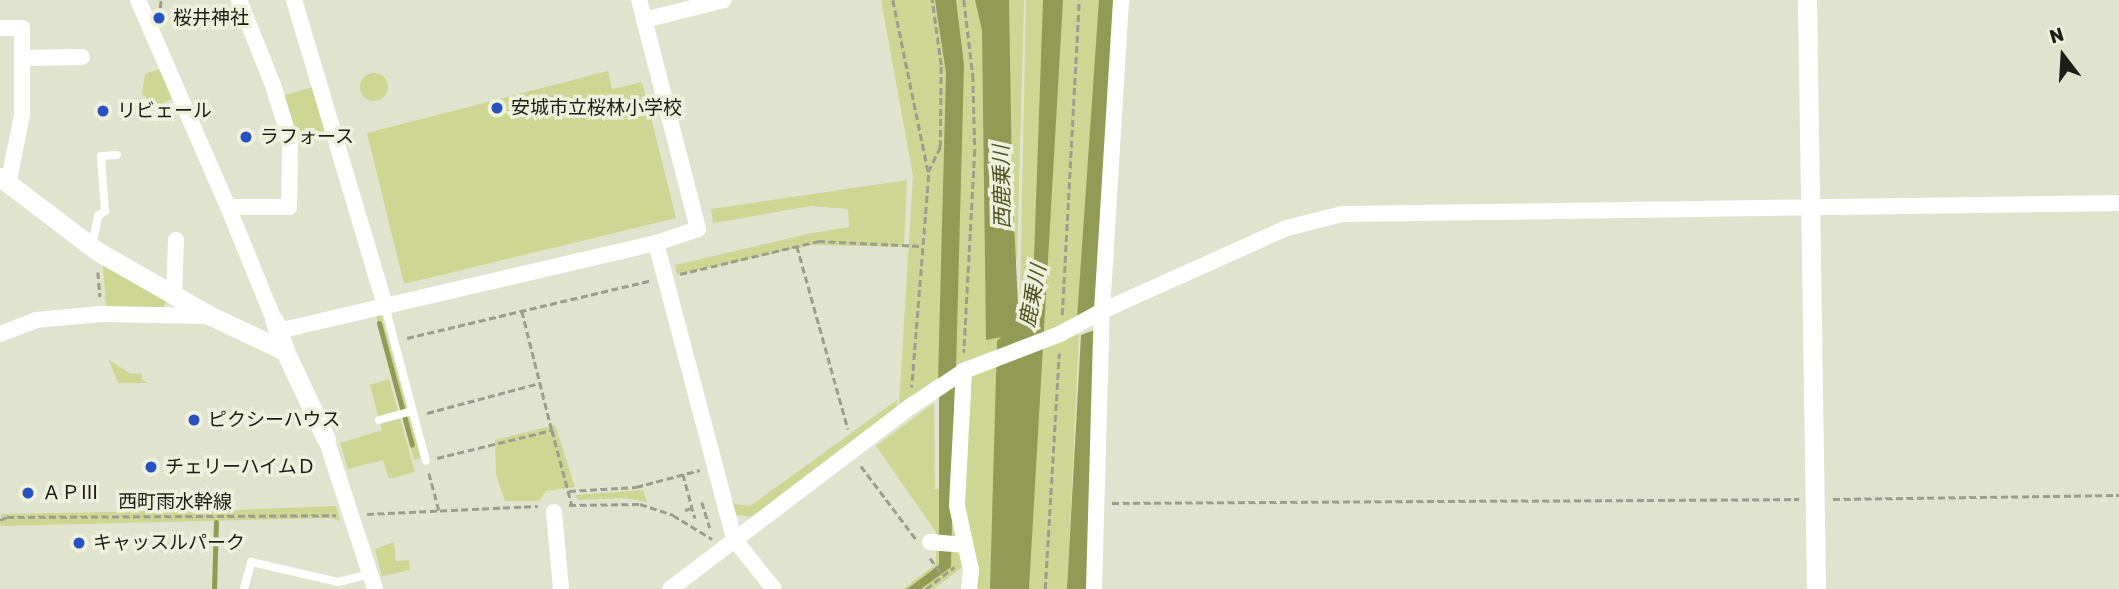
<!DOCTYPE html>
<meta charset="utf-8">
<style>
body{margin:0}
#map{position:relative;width:2119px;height:589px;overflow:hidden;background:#e0e4cf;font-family:Rubik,"Noto Sans JP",sans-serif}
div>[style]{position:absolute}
.green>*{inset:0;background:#cdd693}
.round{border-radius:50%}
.water>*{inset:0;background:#929b56}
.stream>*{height:5px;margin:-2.5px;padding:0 2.5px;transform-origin:2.5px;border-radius:2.5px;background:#929b56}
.path>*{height:2.5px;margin-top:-1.25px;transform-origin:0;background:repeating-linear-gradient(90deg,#9b9e8e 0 7px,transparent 0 10.5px)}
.service>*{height:8px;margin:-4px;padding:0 4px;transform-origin:4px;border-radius:4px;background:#fff}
.minor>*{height:16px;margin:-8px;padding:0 8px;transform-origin:8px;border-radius:8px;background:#fff}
.tertiary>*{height:19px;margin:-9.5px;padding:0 9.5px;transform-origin:9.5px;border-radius:9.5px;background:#fff}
.dots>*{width:19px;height:19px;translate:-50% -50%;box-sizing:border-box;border:4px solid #eef1dc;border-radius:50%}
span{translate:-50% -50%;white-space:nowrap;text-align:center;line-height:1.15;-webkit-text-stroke:7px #eef1dc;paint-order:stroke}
.poi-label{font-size:19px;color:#1c1d16}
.left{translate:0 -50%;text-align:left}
.street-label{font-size:19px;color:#1c1d16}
.water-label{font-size:21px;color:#4e5420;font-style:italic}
.north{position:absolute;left:2028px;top:21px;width:70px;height:70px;-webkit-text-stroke:5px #eef1dc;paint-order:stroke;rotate:343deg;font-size:19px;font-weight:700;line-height:28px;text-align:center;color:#1c1d16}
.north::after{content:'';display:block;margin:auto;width:24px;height:32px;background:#1c1d16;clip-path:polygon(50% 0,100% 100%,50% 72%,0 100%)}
</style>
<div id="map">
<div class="green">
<i style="clip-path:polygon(881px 0,1024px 0,1017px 257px,1001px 348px,960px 363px,899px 404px,913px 176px)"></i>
<i style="clip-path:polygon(1026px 0,1117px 0,1100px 309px,1064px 322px,1046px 333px,1020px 303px)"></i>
<i style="clip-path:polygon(160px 69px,172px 99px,155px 106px,142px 94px,145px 74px)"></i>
<i style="clip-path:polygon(608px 71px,612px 89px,642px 82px,676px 218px,404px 284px,367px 133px)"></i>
<i class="round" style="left:360px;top:73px;width:28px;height:28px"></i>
<i style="clip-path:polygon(313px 87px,329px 137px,294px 144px,282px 96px)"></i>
<i style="clip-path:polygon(907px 180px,904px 247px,812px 245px,677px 275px,675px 265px,812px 233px,849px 227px,848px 209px,811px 206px,713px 223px,711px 209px)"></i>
<i style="clip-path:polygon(103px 265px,167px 301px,163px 308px,106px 307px)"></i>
<i style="clip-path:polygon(381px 314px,421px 458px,414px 460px,376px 316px)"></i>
<i style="clip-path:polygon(1079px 334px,1067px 589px,974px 589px,963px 513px,971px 376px)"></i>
<i style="clip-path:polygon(109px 360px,131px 374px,142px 373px,142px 379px,148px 383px,118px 383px)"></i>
<i style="clip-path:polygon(389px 379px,415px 472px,389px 479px,383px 460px,348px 469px,340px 443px,382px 430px,370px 385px)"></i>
<i style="clip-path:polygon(897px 400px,897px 406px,753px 517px,732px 514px,727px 492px,735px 504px,750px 506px)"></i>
<i style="clip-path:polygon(934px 403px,935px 489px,953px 490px,964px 566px,934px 589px,903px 589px,936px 564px,936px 532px,876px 446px)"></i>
<i style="clip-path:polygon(555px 425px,575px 487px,546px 491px,539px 501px,505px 501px,496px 474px,495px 440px)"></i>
<i style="clip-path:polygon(643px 490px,647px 502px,623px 498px,578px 500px,575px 495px)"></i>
<i style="clip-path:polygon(159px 497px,189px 512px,336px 506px,340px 521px,330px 518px,0 526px,1px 514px,157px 511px)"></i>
<i style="clip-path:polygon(394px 542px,396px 561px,409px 560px,410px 570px,382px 576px,375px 549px)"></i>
</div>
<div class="water">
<i style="clip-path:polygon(935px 0,956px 0,964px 65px,956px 369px,938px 380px,946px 73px)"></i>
<i style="clip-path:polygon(975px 0,1009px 0,1012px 179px,1018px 305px,1021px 313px,1034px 259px,1043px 0,1063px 0,1029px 589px,990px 589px,997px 341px,1001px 337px,986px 340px,982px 30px)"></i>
<i style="clip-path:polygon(1099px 0,1114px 0,1096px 311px,1077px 319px)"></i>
<i style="clip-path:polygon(1097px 329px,1090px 589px,1067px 589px,1081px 335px)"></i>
<i style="clip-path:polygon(955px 383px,951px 567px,921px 589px,907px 589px,939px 565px,939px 394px)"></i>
</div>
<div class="stream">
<i style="left:379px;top:323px;width:126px;rotate:74.9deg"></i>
<i style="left:214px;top:589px;width:67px;rotate:-88.3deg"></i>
</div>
<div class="path">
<i style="left:893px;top:0;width:179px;rotate:78.4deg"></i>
<i style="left:929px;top:175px;width:213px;rotate:94.6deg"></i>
<i style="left:964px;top:0;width:76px;rotate:83.2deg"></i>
<i style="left:973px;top:75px;width:75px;rotate:88.5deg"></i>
<i style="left:975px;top:150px;width:203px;rotate:93.1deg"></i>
<i style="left:160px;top:8px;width:8px;rotate:-83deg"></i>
<i style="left:928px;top:172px;width:28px;rotate:-64deg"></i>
<i style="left:940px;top:147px;width:82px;rotate:-89.3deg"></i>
<i style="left:941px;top:65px;width:66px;rotate:-97.9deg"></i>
<i style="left:797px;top:246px;width:190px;rotate:74.4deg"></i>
<i style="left:98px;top:272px;width:25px;rotate:85deg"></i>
<i style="left:680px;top:274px;width:142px;rotate:-13.4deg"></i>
<i style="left:818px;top:241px;width:103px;rotate:2.8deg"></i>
<i style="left:522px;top:311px;width:123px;rotate:75.9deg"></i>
<i style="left:1062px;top:315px;width:315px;rotate:-86.9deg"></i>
<i style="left:407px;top:338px;width:249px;rotate:-13.3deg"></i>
<i style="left:427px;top:413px;width:117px;rotate:-14.9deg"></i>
<i style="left:437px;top:458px;width:118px;rotate:-13.7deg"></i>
<i style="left:552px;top:430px;width:78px;rotate:75.1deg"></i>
<i style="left:861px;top:466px;width:91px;rotate:53deg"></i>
<i style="left:429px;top:473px;width:39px;rotate:75deg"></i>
<i style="left:683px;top:474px;width:46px;rotate:74.7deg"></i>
<i style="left:569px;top:491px;width:67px;rotate:-3.4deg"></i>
<i style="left:636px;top:487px;width:66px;rotate:-14.9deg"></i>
<i style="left:1833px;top:499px;width:286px;rotate:-0.8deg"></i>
<i style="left:702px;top:502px;width:27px;rotate:73deg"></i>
<i style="left:1112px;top:503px;width:687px;rotate:-0.33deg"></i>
<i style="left:569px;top:505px;width:71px;rotate:-0.8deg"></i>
<i style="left:640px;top:504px;width:35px;rotate:18deg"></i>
<i style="left:673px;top:515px;width:46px;rotate:31.6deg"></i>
<i style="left:685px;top:510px;width:7px;rotate:-16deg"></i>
<i style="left:367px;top:514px;width:171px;rotate:-2.7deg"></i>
<i style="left:0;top:520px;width:8px;rotate:-23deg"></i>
<i style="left:7px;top:517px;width:329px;rotate:-0.3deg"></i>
<i style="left:930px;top:558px;width:21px;rotate:53deg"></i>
<i style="left:926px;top:589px;width:36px;rotate:-38deg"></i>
<i style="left:1045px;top:589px;width:236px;rotate:-86.6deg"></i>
</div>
<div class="service">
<i style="left:92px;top:245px;width:30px;rotate:-78deg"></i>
<i style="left:98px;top:216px;width:9px;rotate:-36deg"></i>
<i style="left:105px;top:211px;width:55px;rotate:-94.2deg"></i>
<i style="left:101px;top:156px;width:16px;rotate:-4deg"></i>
<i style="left:385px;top:306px;width:160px;rotate:75.2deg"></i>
<i style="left:379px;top:420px;width:34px;rotate:-15deg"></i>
<i style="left:244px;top:589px;width:28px;rotate:-75deg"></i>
<i style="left:251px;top:562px;width:89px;rotate:12.9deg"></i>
<i style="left:338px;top:582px;width:33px;rotate:-14deg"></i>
</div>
<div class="minor">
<i style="left:138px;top:0;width:226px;rotate:66.5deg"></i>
<i style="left:228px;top:207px;width:122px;rotate:67.8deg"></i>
<i style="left:294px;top:0;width:319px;rotate:73.4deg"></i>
<i style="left:644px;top:20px;width:82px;rotate:-14deg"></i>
<i style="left:0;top:28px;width:22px"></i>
<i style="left:22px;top:28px;width:87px;rotate:90deg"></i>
<i style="left:22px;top:115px;width:71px;rotate:101.3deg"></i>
<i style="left:22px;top:58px;width:60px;rotate:-1deg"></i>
<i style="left:228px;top:207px;width:61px"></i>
<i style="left:289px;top:207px;width:67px;rotate:-89.1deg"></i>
<i style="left:290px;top:140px;width:58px;rotate:-107.2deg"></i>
<i style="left:273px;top:85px;width:92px;rotate:-111.8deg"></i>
<i style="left:656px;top:243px;width:306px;rotate:75.2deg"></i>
<i style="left:734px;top:539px;width:64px;rotate:51.3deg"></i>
<i style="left:174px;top:295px;width:55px;rotate:-87.9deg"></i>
<i style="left:278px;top:331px;width:388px;rotate:-13.1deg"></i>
<i style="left:656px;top:243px;width:44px;rotate:-18.4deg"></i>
<i style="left:698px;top:229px;width:236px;rotate:-104.4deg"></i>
<i style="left:0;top:334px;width:39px;rotate:-21deg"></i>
<i style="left:36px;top:320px;width:65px;rotate:-5.3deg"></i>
<i style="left:101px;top:314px;width:110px;rotate:1deg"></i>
<i style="left:964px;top:371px;width:135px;rotate:93deg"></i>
<i style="left:957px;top:506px;width:66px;rotate:77.7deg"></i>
<i style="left:971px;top:570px;width:19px;rotate:96deg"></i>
<i style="left:326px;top:439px;width:158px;rotate:71.9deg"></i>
<i style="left:554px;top:512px;width:77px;rotate:84.8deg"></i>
<i style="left:930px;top:542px;width:35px;rotate:5deg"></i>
<i style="left:670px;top:589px;width:301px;rotate:-37.2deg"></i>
<i style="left:910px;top:407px;width:65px;rotate:-33.7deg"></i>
<i style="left:964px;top:371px;width:103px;rotate:-21.1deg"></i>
<i style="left:1060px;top:334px;width:48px;rotate:-28.7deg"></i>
<i style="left:1102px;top:311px;width:203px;rotate:-24.2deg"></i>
<i style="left:1287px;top:228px;width:57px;rotate:-14.3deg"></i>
<i style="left:1342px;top:214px;width:777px;rotate:-0.81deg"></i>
<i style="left:1094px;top:589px;width:278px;rotate:-88.4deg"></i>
<i style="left:1102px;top:311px;width:312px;rotate:-86.5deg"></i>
</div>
<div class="tertiary">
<i style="left:1807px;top:0;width:589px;rotate:89.12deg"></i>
<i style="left:0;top:177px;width:122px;rotate:37.3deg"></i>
<i style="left:97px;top:251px;width:131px;rotate:29.7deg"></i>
<i style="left:211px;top:316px;width:82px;rotate:25.3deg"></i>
<i style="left:285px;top:351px;width:97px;rotate:65deg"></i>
<i style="left:274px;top:320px;width:33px;rotate:70deg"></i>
</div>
<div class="dots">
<i style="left:159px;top:18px;background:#2852c1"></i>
<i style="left:497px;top:108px;background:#2852c1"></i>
<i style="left:103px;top:111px;background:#2852c1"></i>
<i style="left:246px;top:137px;background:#2852c1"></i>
<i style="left:194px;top:420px;background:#2852c1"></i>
<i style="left:151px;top:467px;background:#2852c1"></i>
<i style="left:28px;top:493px;background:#2852c1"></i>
<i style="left:79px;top:543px;background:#2852c1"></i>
</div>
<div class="poi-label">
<span class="left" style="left:173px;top:18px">桜井神社</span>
<span class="left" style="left:511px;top:108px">安城市立桜林小学校</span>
<span class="left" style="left:117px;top:111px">リビェール</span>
<span class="left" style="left:260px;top:137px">ラフォース</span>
<span class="left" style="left:208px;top:420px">ピクシーハウス</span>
<span class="left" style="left:165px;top:467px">チェリーハイムＤ</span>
<span class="left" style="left:42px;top:493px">ＡＰⅢ</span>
<span class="left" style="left:93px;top:543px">キャッスルパーク</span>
</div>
<div class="street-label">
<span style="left:175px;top:502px">西町雨水幹線</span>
</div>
<div class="water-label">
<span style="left:1002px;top:187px;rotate:-91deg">西鹿乗川</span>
<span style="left:1033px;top:296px;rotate:-79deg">鹿乗川</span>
</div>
<div class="north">N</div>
</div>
